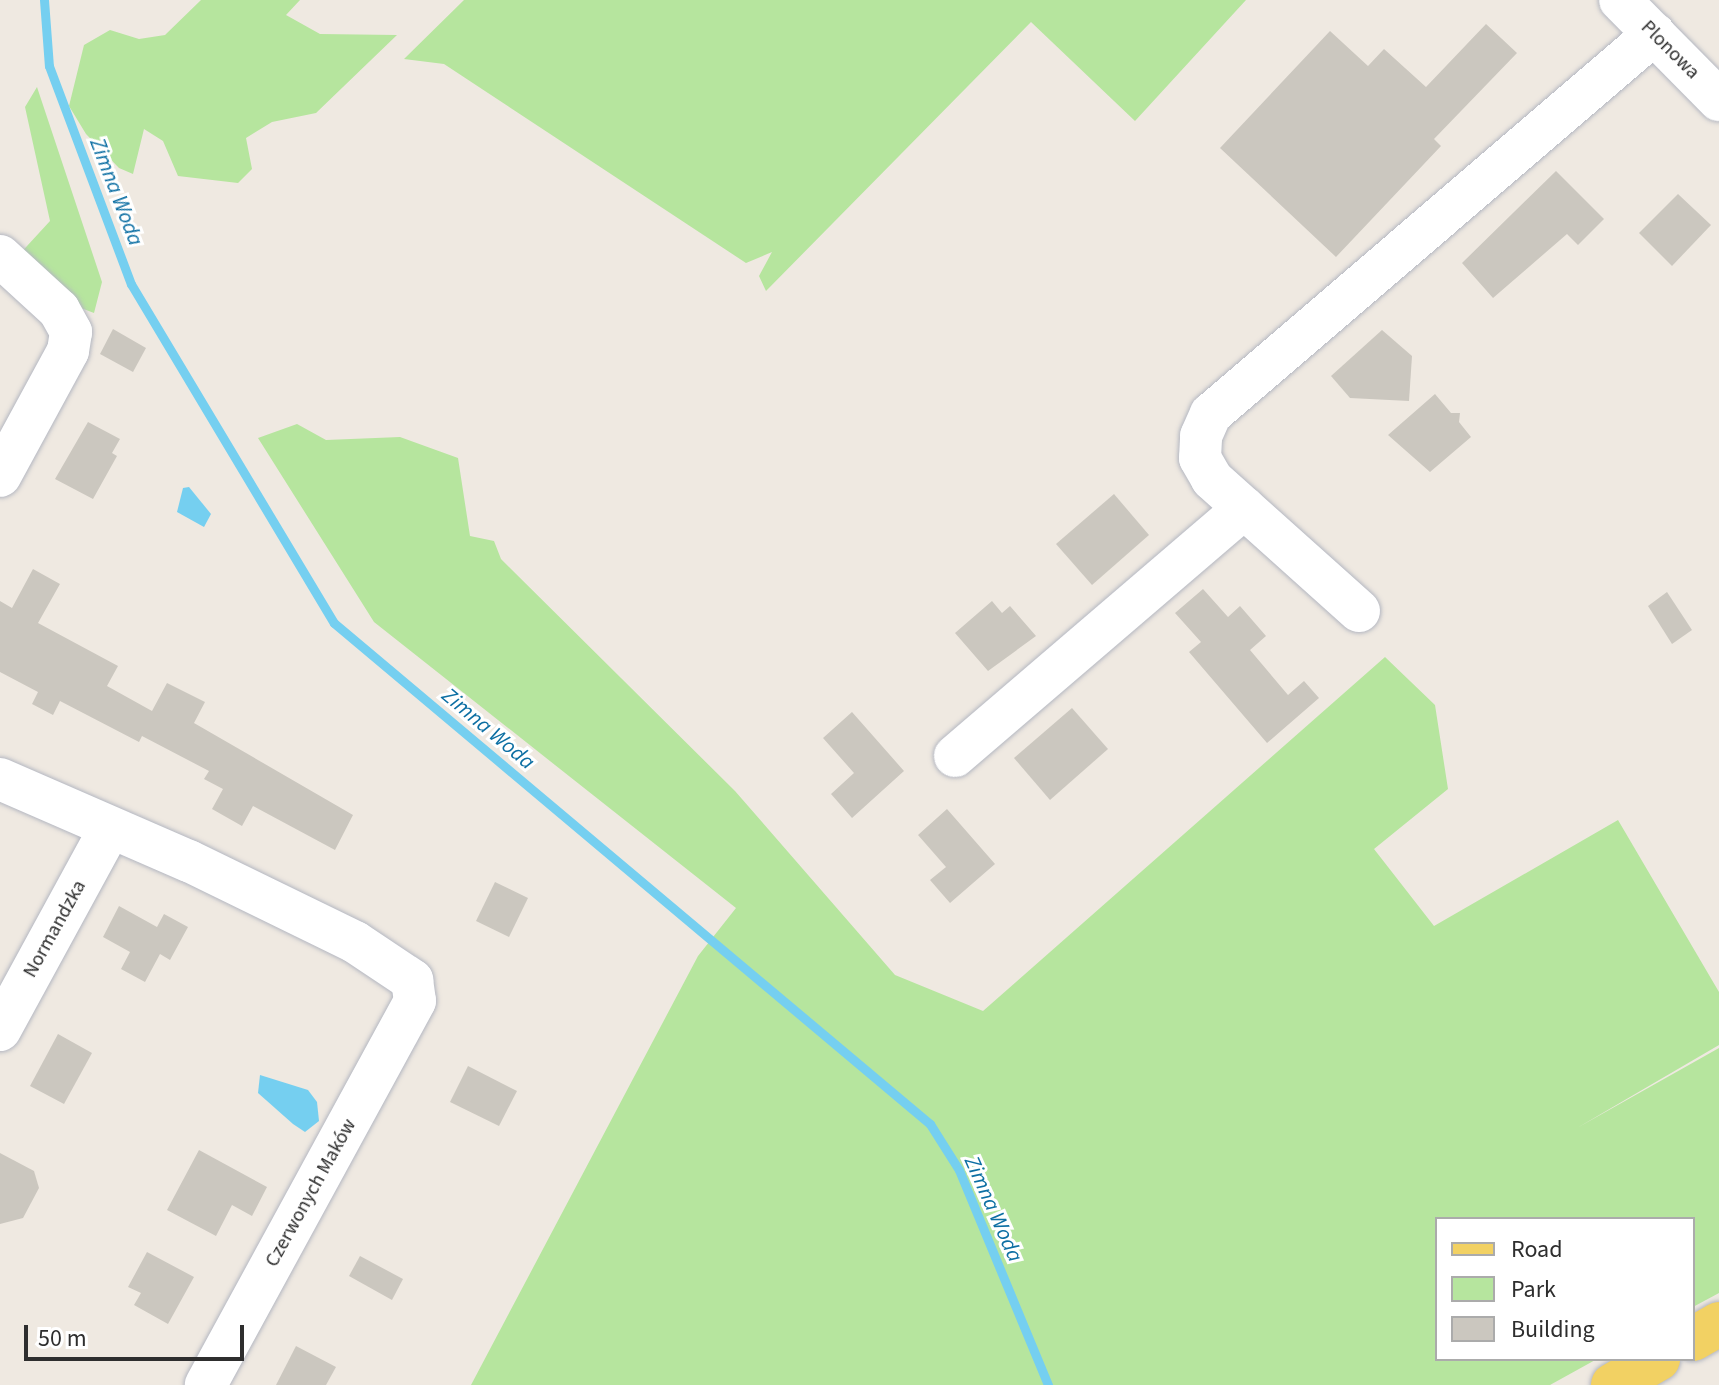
<!DOCTYPE html>
<meta charset="utf-8">
<style>
body{margin:0}
#map{position:relative;width:1719px;height:1385px;overflow:hidden;background:#efe9e1;font-family:"Source Sans 3",sans-serif}
div>[style]{position:absolute}
.green>*{inset:0;background:#b6e59e}
.water>*{inset:0;background:#75cff0}
.stream>*{height:9px;margin:-4.5px;padding:0 4.5px;transform-origin:4.5px;border-radius:4.5px;background:#75cff0}
.building>*{inset:0;background:#cbc7bf}
.roads{filter:drop-shadow(0 0 2px #b4b7c1) drop-shadow(0 0 2px #b4b7c1)}
.minor>*{height:42px;margin:-21px;padding:0 21px;transform-origin:21px;border-radius:21px;background:#fff}
.major>*{height:44px;margin:-22px;padding:0 22px;transform-origin:22px;border-radius:22px;background:#f2d163}
span{translate:-50% -50%;white-space:nowrap;text-align:center;line-height:1.15;-webkit-text-stroke:6px #fff;paint-order:stroke}
.street-label{font-size:20px;color:#2e2e2e}
.water-label{font-size:22px;color:#0d6fa3;font-style:italic}
.legend{position:absolute;left:1435px;top:1217px;width:260px;height:144px;box-sizing:border-box;background:#fff;border:2px solid #ababab;margin:0;padding:10px 14px;list-style:none;font-size:24px;color:#2e2e2e}
.legend li{display:flex;align-items:center;gap:16px;height:40px}
.legend b{width:40px;border:2px solid #ababab}
.scale{position:absolute;left:24px;top:1325px;width:220px;height:36px;box-sizing:border-box;border:4px solid #2e2e2e;border-top:0;padding-left:10px;font-size:24px;line-height:28px;white-space:nowrap;color:#2e2e2e;-webkit-text-stroke:6px #fff;paint-order:stroke}
</style>
<div id="map">
<div class="green">
<i style="clip-path:polygon(201px 0,300px 0,286px 15px,320px 34px,397px 35px,316px 113px,272px 122px,246px 138px,252px 169px,238px 183px,178px 176px,163px 141px,144px 129px,133px 174px,119px 168px,86px 134px,69px 106px,84px 45px,110px 30px,139px 39px,165px 35px)"></i>
<i style="clip-path:polygon(464px 0,1246px 0,1135px 121px,1031px 22px,766px 291px,759px 276px,772px 252px,746px 263px,444px 64px,404px 59px)"></i>
<i style="clip-path:polygon(37px 87px,102px 282px,94px 313px,73px 305px,16px 258px,50px 221px,25px 107px)"></i>
<i style="clip-path:polygon(297px 424px,326px 440px,400px 437px,458px 458px,470px 536px,494px 541px,501px 559px,735px 791px,895px 975px,983px 1011px,1385px 657px,1435px 705px,1448px 789px,1374px 849px,1434px 926px,1618px 820px,1719px 992px,1719px 1045px,1577px 1128px,1719px 1048px,1719px 1293px,1693px 1307px,1693px 1219px,1437px 1219px,1437px 1359px,1597px 1359px,1550px 1385px,471px 1385px,698px 956px,736px 908px,374px 622px,258px 438px)"></i>
</div>
<div class="water">
<i style="clip-path:polygon(189px 487px,211px 514px,204px 527px,177px 512px,183px 488px)"></i>
<i style="clip-path:polygon(260px 1075px,308px 1090px,317px 1102px,319px 1121px,305px 1132px,293px 1124px,258px 1093px)"></i>
</div>
<div class="stream">
<i style="left:44px;top:0;width:66px;rotate:85.7deg"></i>
<i style="left:49px;top:66px;width:233px;rotate:69.4deg"></i>
<i style="left:131px;top:284px;width:395px;rotate:59.1deg"></i>
<i style="left:334px;top:623px;width:779px;rotate:40.05deg"></i>
<i style="left:930px;top:1124px;width:54px;rotate:57.8deg"></i>
<i style="left:959px;top:1170px;width:233px;rotate:67.5deg"></i>
</div>
<div class="building">
<i style="clip-path:polygon(1486px 24px,1517px 53px,1434px 139px,1441px 146px,1336px 257px,1220px 148px,1330px 31px,1368px 66px,1384px 49px,1426px 87px)"></i>
<i style="clip-path:polygon(1556px 171px,1604px 219px,1578px 245px,1567px 234px,1493px 298px,1462px 263px)"></i>
<i style="clip-path:polygon(1678px 194px,1711px 225px,1672px 266px,1639px 233px)"></i>
<i style="clip-path:polygon(113px 329px,146px 348px,133px 372px,100px 354px)"></i>
<i style="clip-path:polygon(1382px 330px,1412px 356px,1409px 401px,1350px 398px,1331px 376px)"></i>
<i style="clip-path:polygon(1435px 394px,1451px 413px,1460px 413px,1459px 422px,1471px 437px,1430px 472px,1388px 435px)"></i>
<i style="clip-path:polygon(88px 422px,120px 439px,112px 453px,117px 456px,93px 499px,55px 479px)"></i>
<i style="clip-path:polygon(1114px 494px,1149px 535px,1092px 585px,1056px 544px)"></i>
<i style="clip-path:polygon(33px 569px,60px 584px,38px 623px,118px 666px,107px 686px,152px 711px,167px 683px,205px 702px,194px 723px,353px 815px,335px 850px,253px 806px,242px 826px,212px 809px,223px 789px,204px 779px,209px 771px,142px 736px,139px 742px,60px 701px,53px 715px,32px 704px,38px 692px,0 672px,0 601px,12px 608px)"></i>
<i style="clip-path:polygon(1203px 589px,1228px 617px,1240px 606px,1266px 636px,1250px 650px,1288px 695px,1304px 681px,1319px 698px,1267px 743px,1189px 652px,1201px 642px,1175px 613px)"></i>
<i style="clip-path:polygon(1667px 592px,1692px 630px,1672px 644px,1648px 606px)"></i>
<i style="clip-path:polygon(992px 601px,1002px 613px,1010px 606px,1036px 636px,988px 671px,955px 633px)"></i>
<i style="clip-path:polygon(1072px 708px,1108px 749px,1050px 800px,1014px 758px)"></i>
<i style="clip-path:polygon(852px 712px,904px 771px,852px 818px,831px 794px,854px 773px,823px 738px)"></i>
<i style="clip-path:polygon(947px 809px,995px 864px,950px 903px,930px 880px,946px 867px,918px 835px)"></i>
<i style="clip-path:polygon(495px 882px,528px 898px,509px 937px,476px 921px)"></i>
<i style="clip-path:polygon(119px 906px,157px 927px,164px 914px,188px 927px,170px 960px,160px 954px,145px 982px,121px 969px,130px 952px,103px 937px)"></i>
<i style="clip-path:polygon(58px 1034px,92px 1053px,64px 1104px,30px 1086px)"></i>
<i style="clip-path:polygon(468px 1066px,517px 1091px,499px 1126px,450px 1102px)"></i>
<i style="clip-path:polygon(199px 1150px,267px 1187px,252px 1216px,232px 1205px,216px 1236px,167px 1210px)"></i>
<i style="clip-path:polygon(0 1153px,34px 1171px,39px 1188px,23px 1218px,0 1224px)"></i>
<i style="clip-path:polygon(147px 1252px,194px 1277px,168px 1324px,134px 1305px,141px 1293px,128px 1287px)"></i>
<i style="clip-path:polygon(360px 1256px,403px 1279px,392px 1300px,349px 1276px)"></i>
<i style="clip-path:polygon(296px 1346px,336px 1367px,326px 1385px,276px 1385px)"></i>
</div>
<div class="roads">
<div class="minor">
<i style="left:1620px;top:0;width:141px;rotate:45.3deg"></i>
<i style="left:0;top:256px;width:80px;rotate:42.5deg"></i>
<i style="left:59px;top:310px;width:25px;rotate:61deg"></i>
<i style="left:71px;top:332px;width:19px;rotate:99deg"></i>
<i style="left:68px;top:351px;width:142px;rotate:118.5deg"></i>
<i style="left:1359px;top:611px;width:198px;rotate:-138.1deg"></i>
<i style="left:1212px;top:479px;width:24px;rotate:-120deg"></i>
<i style="left:1200px;top:458px;width:22px;rotate:-87deg"></i>
<i style="left:1201px;top:436px;width:24px;rotate:-66deg"></i>
<i style="left:1211px;top:414px;width:584px;rotate:-40.62deg"></i>
<i style="left:955px;top:756px;width:381px;rotate:-40.6deg"></i>
<i style="left:0;top:779px;width:206px;rotate:23.5deg"></i>
<i style="left:189px;top:861px;width:185px;rotate:26deg"></i>
<i style="left:355px;top:942px;width:69px;rotate:33.7deg"></i>
<i style="left:412px;top:980px;width:21px;rotate:82deg"></i>
<i style="left:415px;top:1001px;width:437px;rotate:118.6deg"></i>
<i style="left:0;top:1030px;width:230px;rotate:-61.4deg"></i>
</div>
<div class="major">
<i style="left:1693px;top:1339px;width:30px;rotate:-30deg"></i>
<i style="left:1613px;top:1385px;width:52px;rotate:-30deg"></i>
</div>
</div>
<div class="street-label">
<span style="left:1670px;top:50px;rotate:45deg">Plonowa</span>
<span style="left:55px;top:929px;rotate:-61deg">Normandzka</span>
<span style="left:311px;top:1193px;rotate:-61deg">Czerwonych Maków</span>
</div>
<div class="water-label">
<span style="left:116px;top:192px;rotate:69deg">Zimna Woda</span>
<span style="left:488px;top:729px;rotate:40deg">Zimna Woda</span>
<span style="left:993px;top:1209px;rotate:66deg">Zimna Woda</span>
</div>
<ul class="legend">
<li><b style="height:10px;background:#f2d163"></b>Road</li>
<li><b style="height:22px;background:#b6e59e"></b>Park</li>
<li><b style="height:22px;background:#cbc7bf"></b>Building</li>
</ul>
<div class="scale">50 m</div>
</div>
